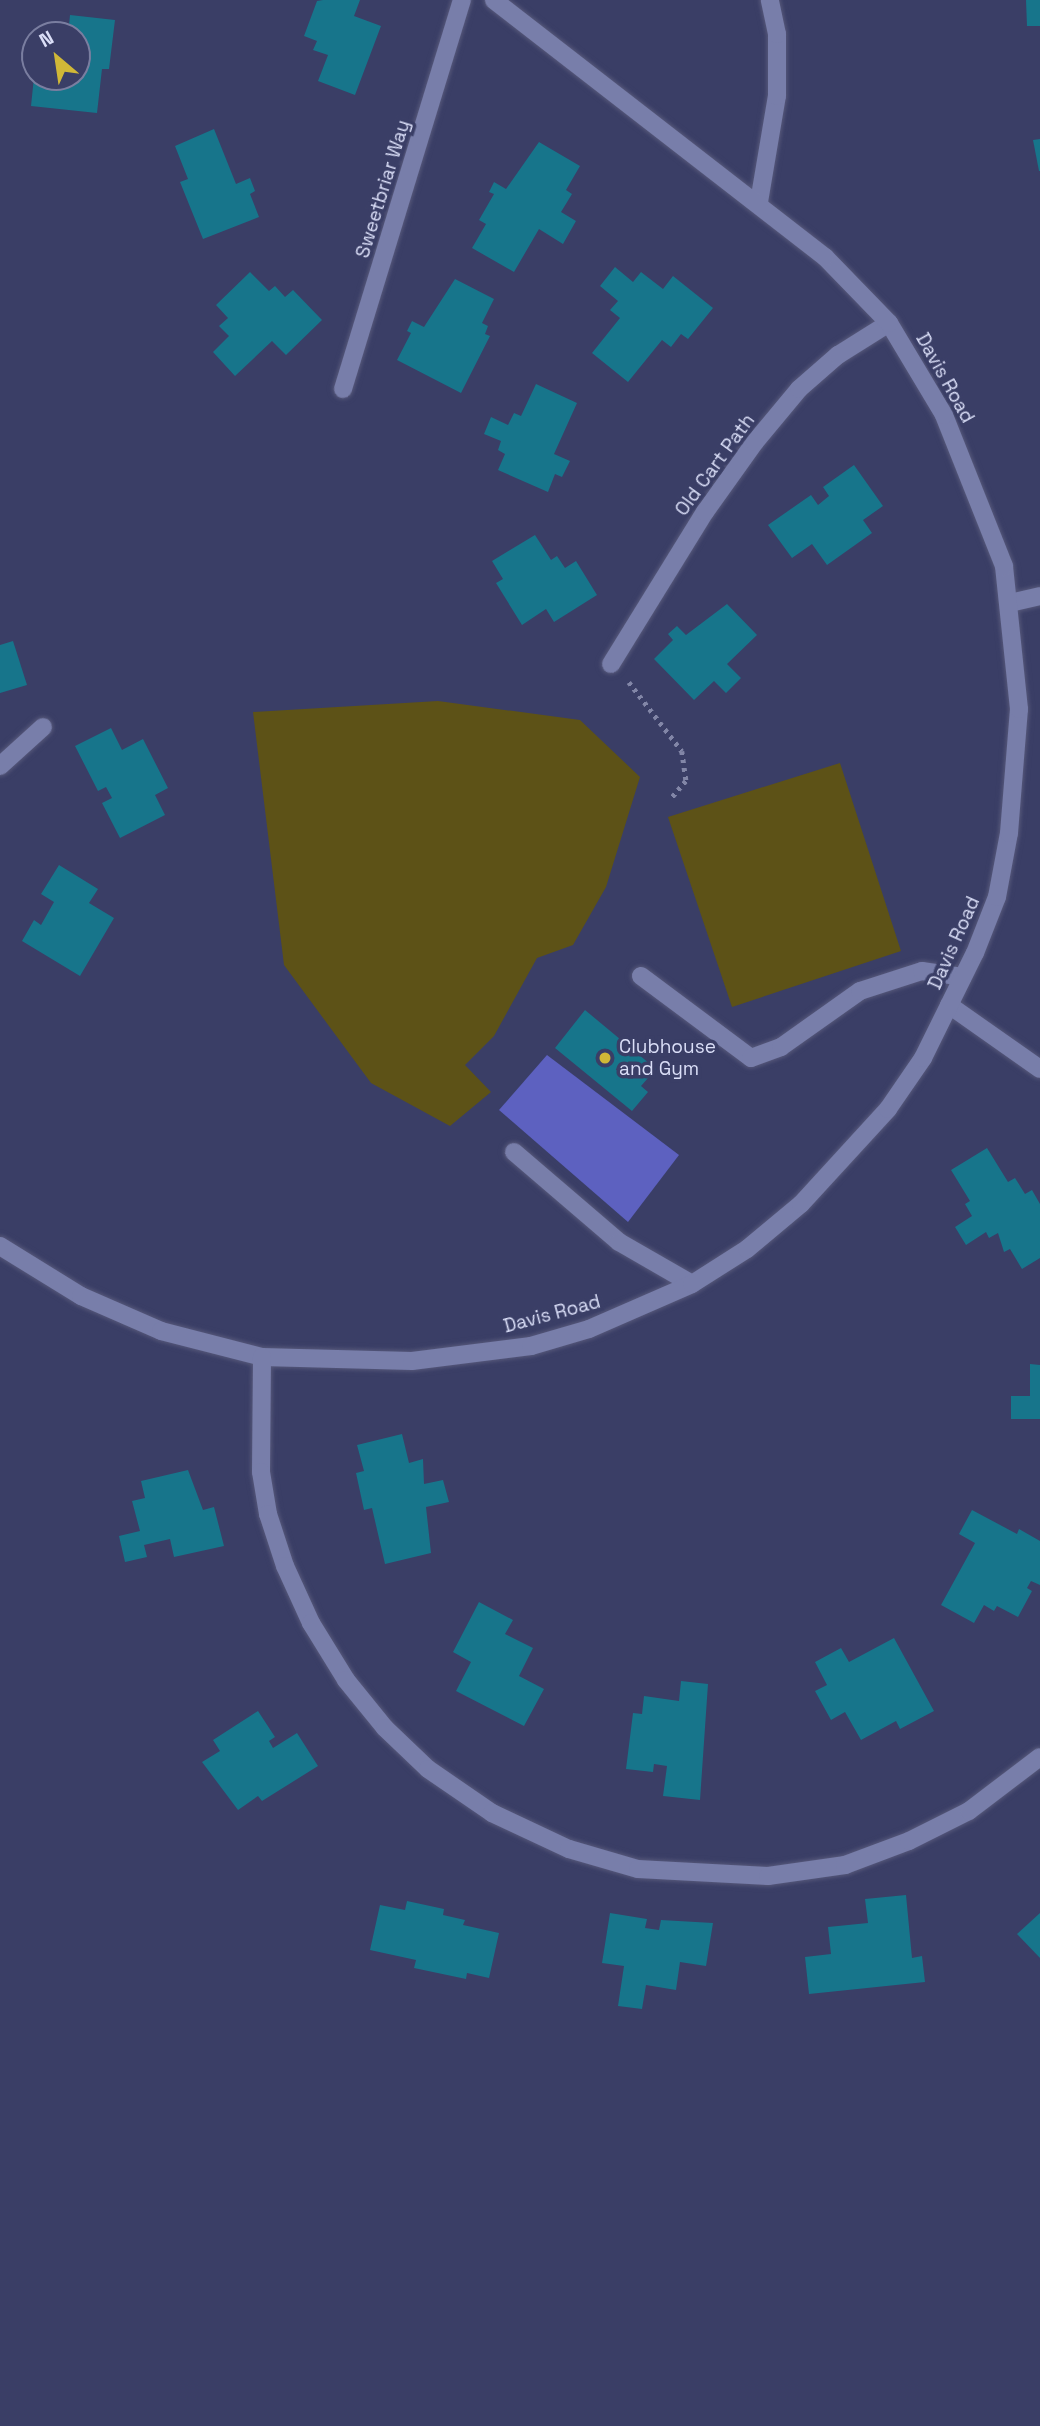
<!DOCTYPE html>
<style>
body{margin:0}
#map{position:relative;width:1040px;height:2426px;overflow:hidden;background:#3a3e66;font-family:"Space Grotesk",sans-serif}
div>[style]{position:absolute}
.green>*{inset:0;background:#5d5217}
.water>*{inset:0;background:#5d61c0}
.building>*{inset:0;background:#17758b}
.path>*{height:4.5px;margin-top:-2.25px;transform-origin:0;background:repeating-linear-gradient(90deg,#8286a7 0 3.5px,transparent 0 8.5px)}
.roads{filter:drop-shadow(0 0 2px #56587a) drop-shadow(0 0 2px #56587a)}
.service>*{height:18px;margin:-9px;padding:0 9px;transform-origin:9px;border-radius:9px;background:#787eaa}
.minor>*{height:18px;margin:-9px;padding:0 9px;transform-origin:9px;border-radius:9px;background:#787eaa}
.dots>*{width:19px;height:19px;translate:-50% -50%;box-sizing:border-box;border:4px solid #3a3e66;border-radius:50%}
span{translate:-50% -50%;white-space:nowrap;text-align:center;line-height:1.15;-webkit-text-stroke:7px #3a3e66;paint-order:stroke}
.street-label{font-size:19px;color:#dadef7}
.poi-label{font-size:19px;color:#dadef7}
.left{translate:0 -50%;text-align:left}
.north{position:absolute;left:21px;top:21px;width:70px;height:70px;box-sizing:border-box;background:#3a3e66;border:2px solid #7a7ea0;border-radius:50%;rotate:331deg;font-size:19px;font-weight:700;line-height:28px;text-align:center;color:#dadef7}
.north::after{content:'';display:block;margin:auto;width:24px;height:32px;background:#d0b837;clip-path:polygon(50% 0,100% 100%,50% 72%,0 100%)}
</style>
<div id="map">
<div class="green">
<i style="clip-path:polygon(438px 701px,580px 720px,640px 777px,606px 887px,573px 945px,537px 958px,494px 1036px,465px 1065px,491px 1092px,450px 1126px,371px 1083px,284px 965px,253px 712px)"></i>
<i style="clip-path:polygon(840px 763px,901px 951px,732px 1007px,668px 817px)"></i>
</div>
<div class="water">
<i style="clip-path:polygon(547px 1055px,679px 1155px,628px 1222px,499px 1110px)"></i>
</div>
<div class="building">
<i style="clip-path:polygon(323px 0,360px 0,354px 16px,381px 26px,355px 95px,318px 81px,328px 55px,313px 50px,317px 41px,304px 36px,317px 1px)"></i>
<i style="clip-path:polygon(1026px 0,1040px 0,1040px 26px,1027px 26px)"></i>
<i style="clip-path:polygon(70px 15px,115px 20px,109px 69px,102px 69px,97px 113px,31px 106px,34px 77px,77px 77px,77px 35px,68px 35px)"></i>
<i style="clip-path:polygon(39px 31px,60px 33px,60px 35px,39px 35px)"></i>
<i style="clip-path:polygon(214px 129px,236px 184px,250px 178px,255px 191px,250px 194px,259px 217px,203px 239px,180px 182px,188px 179px,175px 146px)"></i>
<i style="clip-path:polygon(1040px 139px,1040px 171px,1039px 171px,1033px 140px)"></i>
<i style="clip-path:polygon(539px 142px,580px 166px,566px 190px,572px 194px,561px 212px,576px 221px,563px 244px,539px 229px,514px 272px,472px 248px,486px 224px,479px 220px,494px 194px,489px 192px,494px 182px,506px 189px)"></i>
<i style="clip-path:polygon(615px 267px,633px 282px,641px 272px,663px 289px,673px 276px,713px 308px,688px 339px,681px 334px,671px 347px,662px 340px,628px 382px,592px 353px,620px 318px,610px 310px,618px 301px,600px 286px)"></i>
<i style="clip-path:polygon(250px 272px,269px 291px,275px 286px,285px 297px,293px 290px,322px 320px,286px 355px,272px 341px,235px 376px,213px 352px,229px 336px,219px 326px,228px 318px,216px 305px)"></i>
<i style="clip-path:polygon(455px 279px,494px 299px,482px 323px,488px 326px,485px 334px,490px 336px,461px 393px,397px 360px,411px 333px,407px 331px,412px 321px,424px 327px)"></i>
<i style="clip-path:polygon(536px 384px,577px 403px,554px 454px,570px 461px,562px 477px,555px 474px,548px 492px,498px 470px,505px 454px,498px 450px,501px 441px,484px 434px,491px 417px,508px 425px,514px 413px,521px 416px)"></i>
<i style="clip-path:polygon(854px 465px,883px 506px,863px 520px,872px 533px,827px 565px,812px 544px,792px 558px,768px 525px,811px 495px,818px 505px,829px 496px,823px 487px)"></i>
<i style="clip-path:polygon(535px 535px,551px 560px,557px 556px,565px 568px,576px 561px,597px 595px,554px 622px,546px 609px,522px 625px,496px 583px,503px 579px,492px 561px)"></i>
<i style="clip-path:polygon(727px 604px,757px 635px,727px 664px,741px 678px,726px 693px,714px 681px,694px 700px,654px 659px,673px 640px,668px 634px,677px 626px,686px 635px)"></i>
<i style="clip-path:polygon(13px 641px,27px 685px,0 693px,0 645px)"></i>
<i style="clip-path:polygon(111px 728px,122px 750px,143px 739px,168px 788px,155px 795px,165px 815px,120px 838px,102px 803px,112px 798px,106px 787px,98px 791px,75px 746px)"></i>
<i style="clip-path:polygon(59px 865px,98px 889px,89px 903px,114px 918px,80px 976px,22px 941px,34px 920px,41px 925px,54px 902px,41px 894px)"></i>
<i style="clip-path:polygon(585px 1010px,656px 1069px,641px 1086px,648px 1092px,632px 1111px,555px 1048px)"></i>
<i style="clip-path:polygon(987px 1148px,1008px 1182px,1015px 1178px,1025px 1194px,1032px 1190px,1040px 1204px,1040px 1258px,1022px 1269px,1010px 1249px,1004px 1252px,998px 1233px,989px 1238px,986px 1232px,966px 1245px,955px 1227px,972px 1216px,965px 1204px,970px 1201px,951px 1170px)"></i>
<i style="clip-path:polygon(1030px 1364px,1040px 1365px,1040px 1419px,1011px 1419px,1011px 1396px,1030px 1396px)"></i>
<i style="clip-path:polygon(402px 1434px,409px 1463px,423px 1459px,424px 1484px,443px 1480px,449px 1502px,426px 1507px,431px 1553px,385px 1564px,372px 1508px,364px 1510px,356px 1473px,364px 1471px,357px 1445px)"></i>
<i style="clip-path:polygon(188px 1470px,203px 1510px,214px 1507px,224px 1546px,174px 1557px,170px 1539px,144px 1545px,147px 1557px,125px 1562px,119px 1536px,140px 1531px,132px 1501px,145px 1498px,141px 1481px)"></i>
<i style="clip-path:polygon(972px 1510px,1017px 1534px,1019px 1529px,1040px 1541px,1040px 1585px,1031px 1581px,1027px 1588px,1032px 1591px,1018px 1617px,997px 1606px,994px 1611px,984px 1605px,974px 1623px,941px 1605px,975px 1543px,959px 1534px)"></i>
<i style="clip-path:polygon(479px 1602px,513px 1620px,505px 1634px,533px 1648px,519px 1676px,544px 1689px,524px 1726px,456px 1691px,471px 1662px,453px 1652px)"></i>
<i style="clip-path:polygon(894px 1638px,934px 1711px,900px 1729px,896px 1721px,861px 1740px,845px 1712px,831px 1720px,815px 1691px,827px 1685px,815px 1662px,841px 1648px,849px 1662px)"></i>
<i style="clip-path:polygon(681px 1681px,708px 1684px,700px 1800px,663px 1796px,667px 1766px,654px 1764px,653px 1772px,626px 1769px,633px 1713px,642px 1714px,644px 1696px,679px 1701px)"></i>
<i style="clip-path:polygon(258px 1711px,275px 1737px,269px 1741px,273px 1748px,297px 1733px,318px 1766px,262px 1801px,258px 1796px,238px 1810px,202px 1762px,220px 1751px,213px 1740px)"></i>
<i style="clip-path:polygon(906px 1895px,912px 1958px,922px 1956px,925px 1982px,809px 1994px,805px 1957px,831px 1954px,828px 1927px,868px 1923px,865px 1899px)"></i>
<i style="clip-path:polygon(407px 1901px,444px 1909px,443px 1915px,465px 1920px,463px 1925px,499px 1933px,489px 1978px,467px 1973px,466px 1979px,414px 1968px,416px 1960px,370px 1950px,380px 1905px,405px 1910px)"></i>
<i style="clip-path:polygon(610px 1913px,647px 1919px,645px 1928px,659px 1930px,661px 1920px,713px 1923px,706px 1966px,680px 1962px,676px 1990px,646px 1985px,642px 2009px,618px 2006px,624px 1966px,602px 1963px)"></i>
<i style="clip-path:polygon(1040px 1913px,1040px 1958px,1017px 1934px)"></i>
</div>
<div class="path">
<i style="left:629px;top:682px;width:87px;rotate:52.5deg"></i>
<i style="left:682px;top:751px;width:30px;rotate:82deg"></i>
<i style="left:686px;top:781px;width:23px;rotate:130deg"></i>
</div>
<div class="roads">
<div class="service">
<i style="left:641px;top:976px;width:137px;rotate:36.7deg"></i>
<i style="left:751px;top:1058px;width:32px;rotate:-20deg"></i>
<i style="left:781px;top:1047px;width:97px;rotate:-35.3deg"></i>
<i style="left:860px;top:991px;width:65px;rotate:-17.9deg"></i>
<i style="left:922px;top:971px;width:41px;rotate:8.3deg"></i>
<i style="left:514px;top:1152px;width:138px;rotate:40.6deg"></i>
<i style="left:619px;top:1242px;width:84px;rotate:29.9deg"></i>
</div>
<div class="minor">
<i style="left:759px;top:202px;width:108px;rotate:-80.4deg"></i>
<i style="left:777px;top:96px;width:62px;rotate:-90deg"></i>
<i style="left:777px;top:34px;width:35px;rotate:-102deg"></i>
<i style="left:343px;top:389px;width:407px;rotate:-73deg"></i>
<i style="left:1010px;top:603px;width:31px;rotate:-13deg"></i>
<i style="left:611px;top:664px;width:179px;rotate:-58.3deg"></i>
<i style="left:705px;top:512px;width:86px;rotate:-54.5deg"></i>
<i style="left:755px;top:442px;width:69px;rotate:-50.3deg"></i>
<i style="left:799px;top:389px;width:52px;rotate:-41.1deg"></i>
<i style="left:838px;top:355px;width:60px;rotate:-32.1deg"></i>
<i style="left:0;top:766px;width:58px;rotate:-42.2deg"></i>
<i style="left:949px;top:1005px;width:111px;rotate:35.1deg"></i>
<i style="left:0;top:1246px;width:95px;rotate:31.7deg"></i>
<i style="left:81px;top:1296px;width:87px;rotate:23.6deg"></i>
<i style="left:161px;top:1331px;width:104px;rotate:14.4deg"></i>
<i style="left:262px;top:1357px;width:150px;rotate:1.5deg"></i>
<i style="left:412px;top:1361px;width:120px;rotate:-7.2deg"></i>
<i style="left:531px;top:1346px;width:60px;rotate:-16.3deg"></i>
<i style="left:589px;top:1329px;width:112px;rotate:-23.6deg"></i>
<i style="left:692px;top:1284px;width:65px;rotate:-32.5deg"></i>
<i style="left:747px;top:1249px;width:70px;rotate:-39.8deg"></i>
<i style="left:801px;top:1204px;width:129px;rotate:-47.5deg"></i>
<i style="left:888px;top:1109px;width:62px;rotate:-55.5deg"></i>
<i style="left:923px;top:1058px;width:117px;rotate:-63.7deg"></i>
<i style="left:975px;top:953px;width:60px;rotate:-68.6deg"></i>
<i style="left:997px;top:897px;width:65px;rotate:-79.4deg"></i>
<i style="left:1009px;top:833px;width:124px;rotate:-85.4deg"></i>
<i style="left:1019px;top:709px;width:144px;rotate:-96deg"></i>
<i style="left:1004px;top:566px;width:162px;rotate:-111.7deg"></i>
<i style="left:944px;top:415px;width:107px;rotate:-120.9deg"></i>
<i style="left:889px;top:323px;width:92px;rotate:-134.1deg"></i>
<i style="left:825px;top:257px;width:419px;rotate:-142.2deg"></i>
<i style="left:262px;top:1357px;width:115px;rotate:90.5deg"></i>
<i style="left:261px;top:1472px;width:43px;rotate:80.5deg"></i>
<i style="left:268px;top:1514px;width:55px;rotate:71.9deg"></i>
<i style="left:285px;top:1566px;width:63px;rotate:65.5deg"></i>
<i style="left:311px;top:1623px;width:67px;rotate:58.4deg"></i>
<i style="left:346px;top:1680px;width:62px;rotate:50.9deg"></i>
<i style="left:385px;top:1728px;width:59px;rotate:43.6deg"></i>
<i style="left:428px;top:1769px;width:78px;rotate:34.5deg"></i>
<i style="left:492px;top:1813px;width:85px;rotate:25.1deg"></i>
<i style="left:569px;top:1849px;width:72px;rotate:16.2deg"></i>
<i style="left:638px;top:1869px;width:130px;rotate:3.1deg"></i>
<i style="left:768px;top:1876px;width:78px;rotate:-8.1deg"></i>
<i style="left:845px;top:1865px;width:68px;rotate:-20.6deg"></i>
<i style="left:909px;top:1841px;width:67px;rotate:-26.6deg"></i>
<i style="left:969px;top:1811px;width:89px;rotate:-37.3deg"></i>
</div>
</div>
<div class="dots">
<i style="left:605px;top:1058px;background:#d0b837"></i>
</div>
<div class="street-label">
<span style="left:383px;top:189px;rotate:-73deg">Sweetbriar Way</span>
<span style="left:945px;top:378px;rotate:61deg">Davis Road</span>
<span style="left:715px;top:465px;rotate:-54deg">Old Cart Path</span>
<span style="left:954px;top:943px;rotate:-66deg">Davis Road</span>
<span style="left:552px;top:1314px;rotate:-15deg">Davis Road</span>
</div>
<div class="poi-label">
<span class="left" style="left:619px;top:1058px">Clubhouse<br>and Gym</span>
</div>
<div class="north">N</div>
</div>
